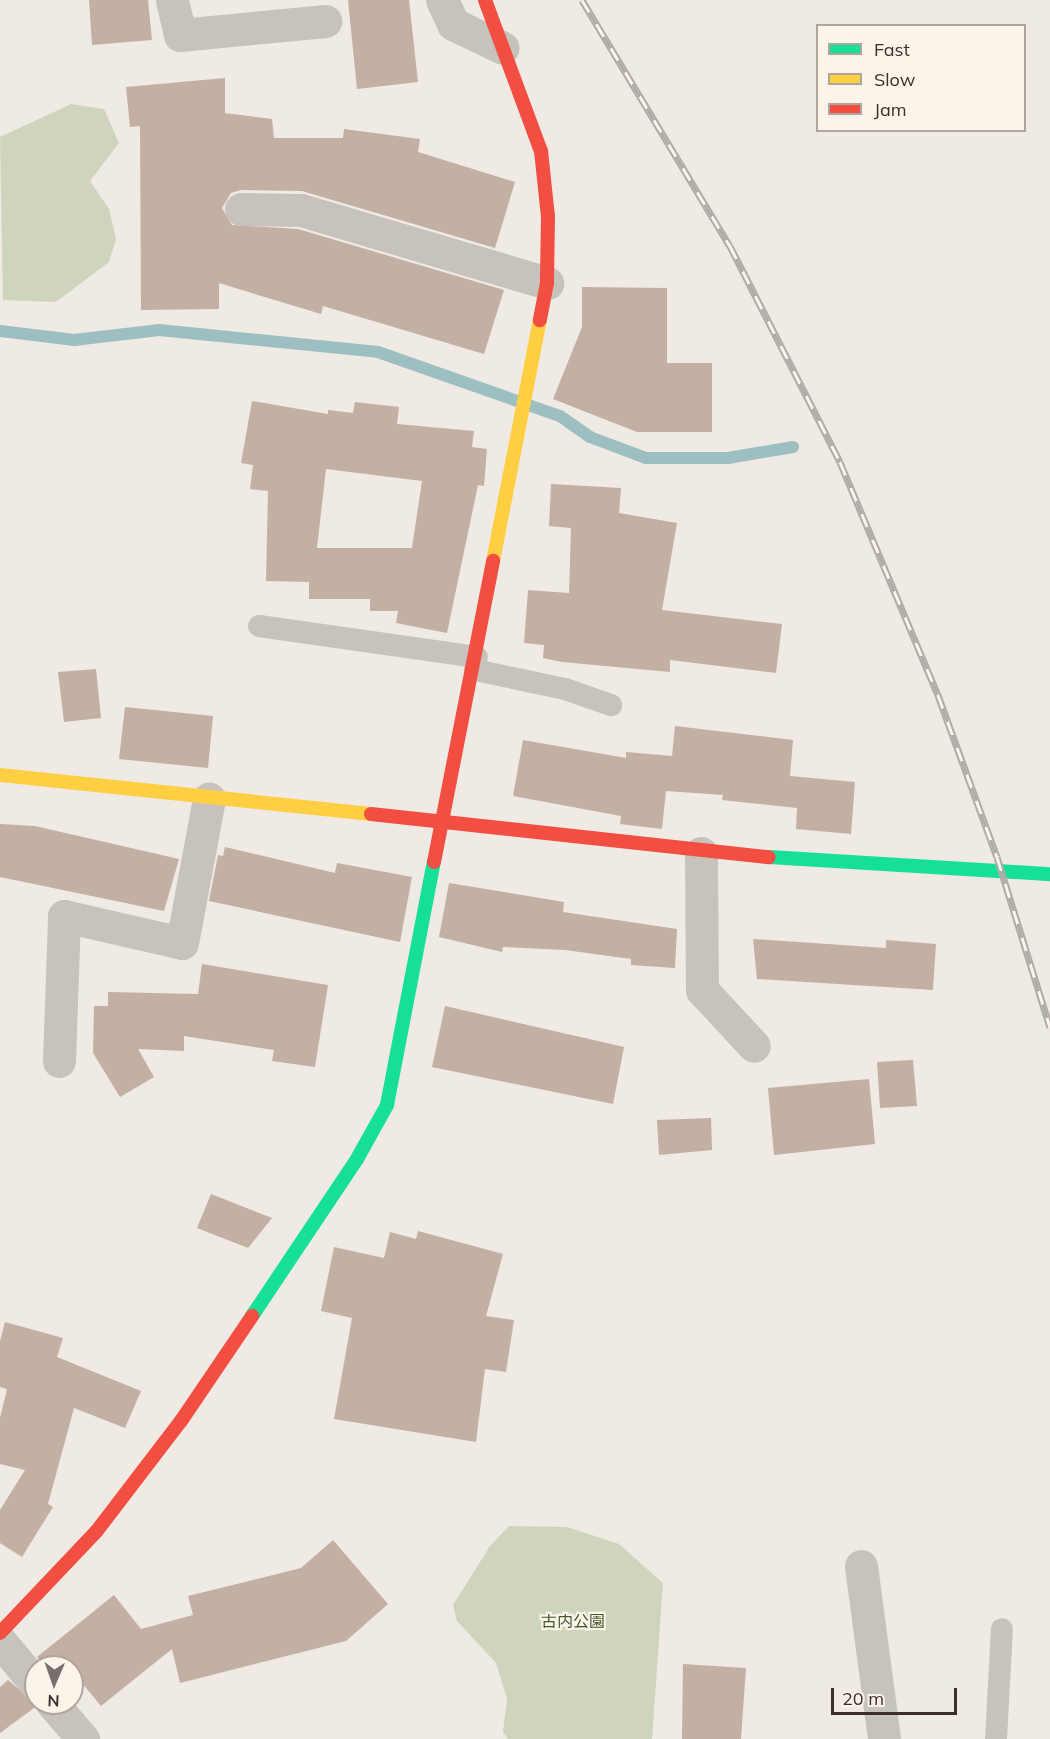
<!DOCTYPE html>
<meta charset="utf-8">
<style>
body{margin:0}
#map{position:relative;width:1050px;height:1739px;overflow:hidden;background:#efeae3;font-family:Mulish,"Noto Sans JP",sans-serif}
div>[style]{position:absolute}
.green>*{inset:0;background:#cfd5bc}
.stream>*{height:12px;margin:-6px;padding:0 6px;transform-origin:6px;border-radius:6px;background:#9ebfc1}
.building>*{inset:0;background:#c3afa4}
.lane>*{height:22px;margin:-11px;padding:0 11px;transform-origin:11px;border-radius:11px;background:#c8c2bc}
.street>*{height:33px;margin:-16.5px;padding:0 16.5px;transform-origin:16.5px;border-radius:16.5px;background:#c8c2bc}
.fast>*{height:14px;margin:-7px;padding:0 7px;transform-origin:7px;border-radius:7px;background:#16e098}
.slow>*{height:14px;margin:-7px;padding:0 7px;transform-origin:7px;border-radius:7px;background:#ffcf43}
.jam>*{height:14px;margin:-7px;padding:0 7px;transform-origin:7px;border-radius:7px;background:#f24e42}
.rail>*{height:7px;margin-top:-3.5px;transform-origin:0;background:repeating-linear-gradient(90deg,#fbf4eb 0 14px,#b0aba6 0 28px);box-sizing:border-box;border-block:2px solid #b0aba6}
span{translate:-50% -50%;white-space:nowrap;text-align:center;line-height:1.15;-webkit-text-stroke:4.5px #fbf4eb;paint-order:stroke}
.park-label{font-size:16px;color:#465a2b}
.legend{position:absolute;left:816px;top:24px;width:210px;height:108px;box-sizing:border-box;background:#fbf4eb;border:2px solid #aea59d;margin:0;padding:8px 10px;list-style:none;font-size:18px;color:#3a2f29}
.legend li{display:flex;align-items:center;gap:12px;height:30px}
.legend b{width:30px;border:2px solid #aea59d}
.north{position:absolute;left:24px;top:1655px;width:60px;height:60px;box-sizing:border-box;background:#fbf4eb;border:2px solid #aea59d;border-radius:50%;rotate:182deg;font-size:16px;font-weight:700;line-height:24px;text-align:center;color:#3a2f29}
.north::after{content:'';display:block;margin:auto;width:21px;height:27px;background:#79706a;clip-path:polygon(50% 0,100% 100%,50% 72%,0 100%)}
.scale{position:absolute;left:831px;top:1688px;width:126px;height:27px;box-sizing:border-box;border:3px solid #3a2f29;border-top:0;padding-left:8px;font-size:18px;line-height:21px;white-space:nowrap;color:#3a2f29;-webkit-text-stroke:4px #fbf4eb;paint-order:stroke}
</style>
<div id="map">
<div class="green">
<i style="clip-path:polygon(71px 104px,104px 109px,119px 143px,90px 181px,109px 209px,116px 239px,109px 262px,56px 302px,3px 300px,0 137px)"></i>
<i style="clip-path:polygon(509px 1526px,567px 1527px,619px 1544px,663px 1583px,652px 1739px,508px 1739px,503px 1732px,507px 1699px,496px 1663px,457px 1621px,453px 1605px,490px 1546px)"></i>
</div>
<div class="stream">
<i style="left:0;top:331px;width:75px;rotate:6.9deg"></i>
<i style="left:74px;top:340px;width:86px;rotate:-6.7deg"></i>
<i style="left:159px;top:330px;width:220px;rotate:5.7deg"></i>
<i style="left:378px;top:352px;width:193px;rotate:19.4deg"></i>
<i style="left:560px;top:416px;width:37px;rotate:35deg"></i>
<i style="left:590px;top:437px;width:60px;rotate:20.6deg"></i>
<i style="left:646px;top:458px;width:82px"></i>
<i style="left:728px;top:458px;width:66px;rotate:-9.6deg"></i>
</div>
<div class="building">
<i style="clip-path:polygon(89px 0,148px 0,152px 40px,92px 45px)"></i>
<i style="clip-path:polygon(348px 0,409px 0,418px 82px,357px 89px)"></i>
<i style="clip-path:polygon(225px 78px,225px 113px,272px 119px,274px 138px,343px 138px,344px 129px,420px 139px,418px 152px,515px 182px,495px 248px,302px 191px,241px 190px,231px 193px,222px 208px,232px 225px,298px 229px,504px 290px,484px 354px,323px 306px,321px 314px,219px 283px,219px 309px,141px 310px,140px 126px,130px 127px,126px 87px)"></i>
<i style="clip-path:polygon(582px 287px,667px 288px,667px 363px,712px 363px,712px 432px,637px 432px,553px 399px,582px 327px)"></i>
<i style="clip-path:polygon(evenodd,252px 401px,328px 414px,328px 410px,353px 413px,355px 402px,399px 407px,397px 424px,474px 431px,472px 447px,487px 449px,484px 486px,478px 485px,447px 633px,396px 623px,398px 611px,370px 611px,370px 599px,309px 599px,309px 582px,266px 581px,268px 491px,250px 489px,253px 465px,241px 463px,252px 401px,326px 469px,422px 481px,412px 548px,317px 548px,326px 469px)"></i>
<i style="clip-path:polygon(551px 484px,621px 488px,619px 513px,677px 523px,662px 610px,782px 624px,776px 673px,670px 660px,670px 672px,562px 662px,543px 658px,544px 645px,524px 643px,528px 590px,569px 593px,571px 528px,549px 526px)"></i>
<i style="clip-path:polygon(96px 669px,101px 718px,64px 722px,58px 672px)"></i>
<i style="clip-path:polygon(125px 707px,213px 716px,208px 768px,119px 759px)"></i>
<i style="clip-path:polygon(675px 726px,793px 740px,790px 776px,855px 782px,851px 834px,796px 829px,797px 808px,722px 800px,723px 795px,666px 791px,662px 829px,620px 824px,621px 816px,513px 796px,523px 740px,626px 758px,626px 752px,672px 756px)"></i>
<i style="clip-path:polygon(0 824px,35px 826px,179px 859px,164px 911px,0 877px)"></i>
<i style="clip-path:polygon(225px 847px,335px 873px,337px 863px,412px 877px,400px 942px,209px 901px,218px 855px,223px 856px)"></i>
<i style="clip-path:polygon(449px 883px,564px 902px,563px 912px,677px 929px,675px 968px,631px 965px,631px 959px,565px 950px,503px 947px,502px 952px,439px 937px)"></i>
<i style="clip-path:polygon(753px 939px,886px 948px,886px 940px,936px 944px,933px 990px,757px 979px)"></i>
<i style="clip-path:polygon(202px 964px,328px 985px,315px 1067px,272px 1061px,274px 1050px,184px 1036px,184px 1051px,138px 1049px,154px 1077px,120px 1097px,93px 1053px,94px 1006px,108px 1006px,108px 992px,198px 994px)"></i>
<i style="clip-path:polygon(445px 1006px,624px 1047px,613px 1104px,432px 1067px)"></i>
<i style="clip-path:polygon(913px 1060px,917px 1106px,880px 1108px,877px 1062px)"></i>
<i style="clip-path:polygon(869px 1079px,875px 1144px,774px 1155px,768px 1088px)"></i>
<i style="clip-path:polygon(711px 1118px,712px 1150px,659px 1155px,657px 1120px)"></i>
<i style="clip-path:polygon(211px 1194px,272px 1218px,248px 1248px,197px 1228px)"></i>
<i style="clip-path:polygon(418px 1231px,503px 1254px,486px 1316px,514px 1320px,506px 1372px,485px 1369px,476px 1442px,334px 1419px,352px 1318px,321px 1311px,334px 1247px,384px 1258px,390px 1232px,416px 1239px)"></i>
<i style="clip-path:polygon(5px 1322px,63px 1338px,57px 1357px,141px 1391px,125px 1428px,74px 1408px,48px 1504px,53px 1507px,22px 1557px,0 1543px,0 1510px,25px 1470px,0 1464px,0 1418px,7px 1389px,0 1387px,0 1341px)"></i>
<i style="clip-path:polygon(333px 1540px,388px 1604px,346px 1641px,180px 1683px,172px 1649px,101px 1706px,77px 1677px,72px 1681px,72px 1667px,46px 1667px,37px 1657px,114px 1595px,141px 1629px,193px 1615px,188px 1596px,301px 1568px)"></i>
<i style="clip-path:polygon(683px 1664px,746px 1668px,741px 1739px,682px 1739px)"></i>
<i style="clip-path:polygon(8px 1680px,34px 1702px,34px 1708px,0 1733px,0 1687px)"></i>
</div>
<div class="lane">
<i style="left:259px;top:626px;width:220px;rotate:8.1deg"></i>
<i style="left:475px;top:670px;width:92px;rotate:11.9deg"></i>
<i style="left:565px;top:689px;width:49px;rotate:19.2deg"></i>
<i style="left:996px;top:1739px;width:110px;rotate:-86.9deg"></i>
</div>
<div class="street">
<i style="left:172px;top:0;width:36px;rotate:77deg"></i>
<i style="left:180px;top:35px;width:146px;rotate:-5.5deg"></i>
<i style="left:442px;top:0;width:26px;rotate:65deg"></i>
<i style="left:453px;top:24px;width:55px;rotate:25.6deg"></i>
<i style="left:241px;top:209px;width:60px;rotate:1deg"></i>
<i style="left:301px;top:210px;width:257px;rotate:16.5deg"></i>
<i style="left:701px;top:853px;width:137px;rotate:89.6deg"></i>
<i style="left:702px;top:990px;width:76px;rotate:47.1deg"></i>
<i style="left:59px;top:1061px;width:145px;rotate:-88deg"></i>
<i style="left:64px;top:916px;width:121px;rotate:12.9deg"></i>
<i style="left:182px;top:943px;width:147px;rotate:-79.4deg"></i>
<i style="left:861px;top:1566px;width:175px;rotate:82.4deg"></i>
<i style="left:0;top:1641px;width:56px;rotate:50.1deg"></i>
<i style="left:52px;top:1703px;width:48px;rotate:49.3deg"></i>
</div>
<div class="fast">
<i style="left:769px;top:857px;width:282px;rotate:3.5deg"></i>
<i style="left:252px;top:1316px;width:189px;rotate:-56.2deg"></i>
<i style="left:357px;top:1159px;width:62px;rotate:-60.9deg"></i>
<i style="left:387px;top:1105px;width:248px;rotate:-79.1deg"></i>
</div>
<div class="slow">
<i style="left:493px;top:561px;width:246px;rotate:-79deg"></i>
<i style="left:0;top:775px;width:373px;rotate:6deg"></i>
</div>
<div class="jam">
<i style="left:485px;top:0;width:161px;rotate:69.7deg"></i>
<i style="left:541px;top:151px;width:65px;rotate:83.9deg"></i>
<i style="left:548px;top:216px;width:67px;rotate:90.9deg"></i>
<i style="left:547px;top:283px;width:38px;rotate:101deg"></i>
<i style="left:371px;top:814px;width:400px;rotate:6.2deg"></i>
<i style="left:434px;top:862px;width:307px;rotate:-78.9deg"></i>
<i style="left:0;top:1633px;width:139px;rotate:-46.5deg"></i>
<i style="left:96px;top:1532px;width:140px;rotate:-52.6deg"></i>
<i style="left:181px;top:1421px;width:127px;rotate:-55.9deg"></i>
</div>
<div class="rail">
<i style="left:582px;top:0;width:287px;rotate:59deg"></i>
<i style="left:730px;top:246px;width:242px;rotate:63deg"></i>
<i style="left:840px;top:462px;width:253px;rotate:67.2deg"></i>
<i style="left:938px;top:695px;width:172px;rotate:70deg"></i>
<i style="left:997px;top:857px;width:178px;rotate:72.7deg"></i>
</div>
<div class="park-label">
<span style="left:573px;top:1621px">古内公園</span>
</div>
<ul class="legend">
<li><b style="height:8px;background:#16e098"></b>Fast</li>
<li><b style="height:8px;background:#ffcf43"></b>Slow</li>
<li><b style="height:8px;background:#f24e42"></b>Jam</li>
</ul>
<div class="north">N</div>
<div class="scale">20 m</div>
</div>
